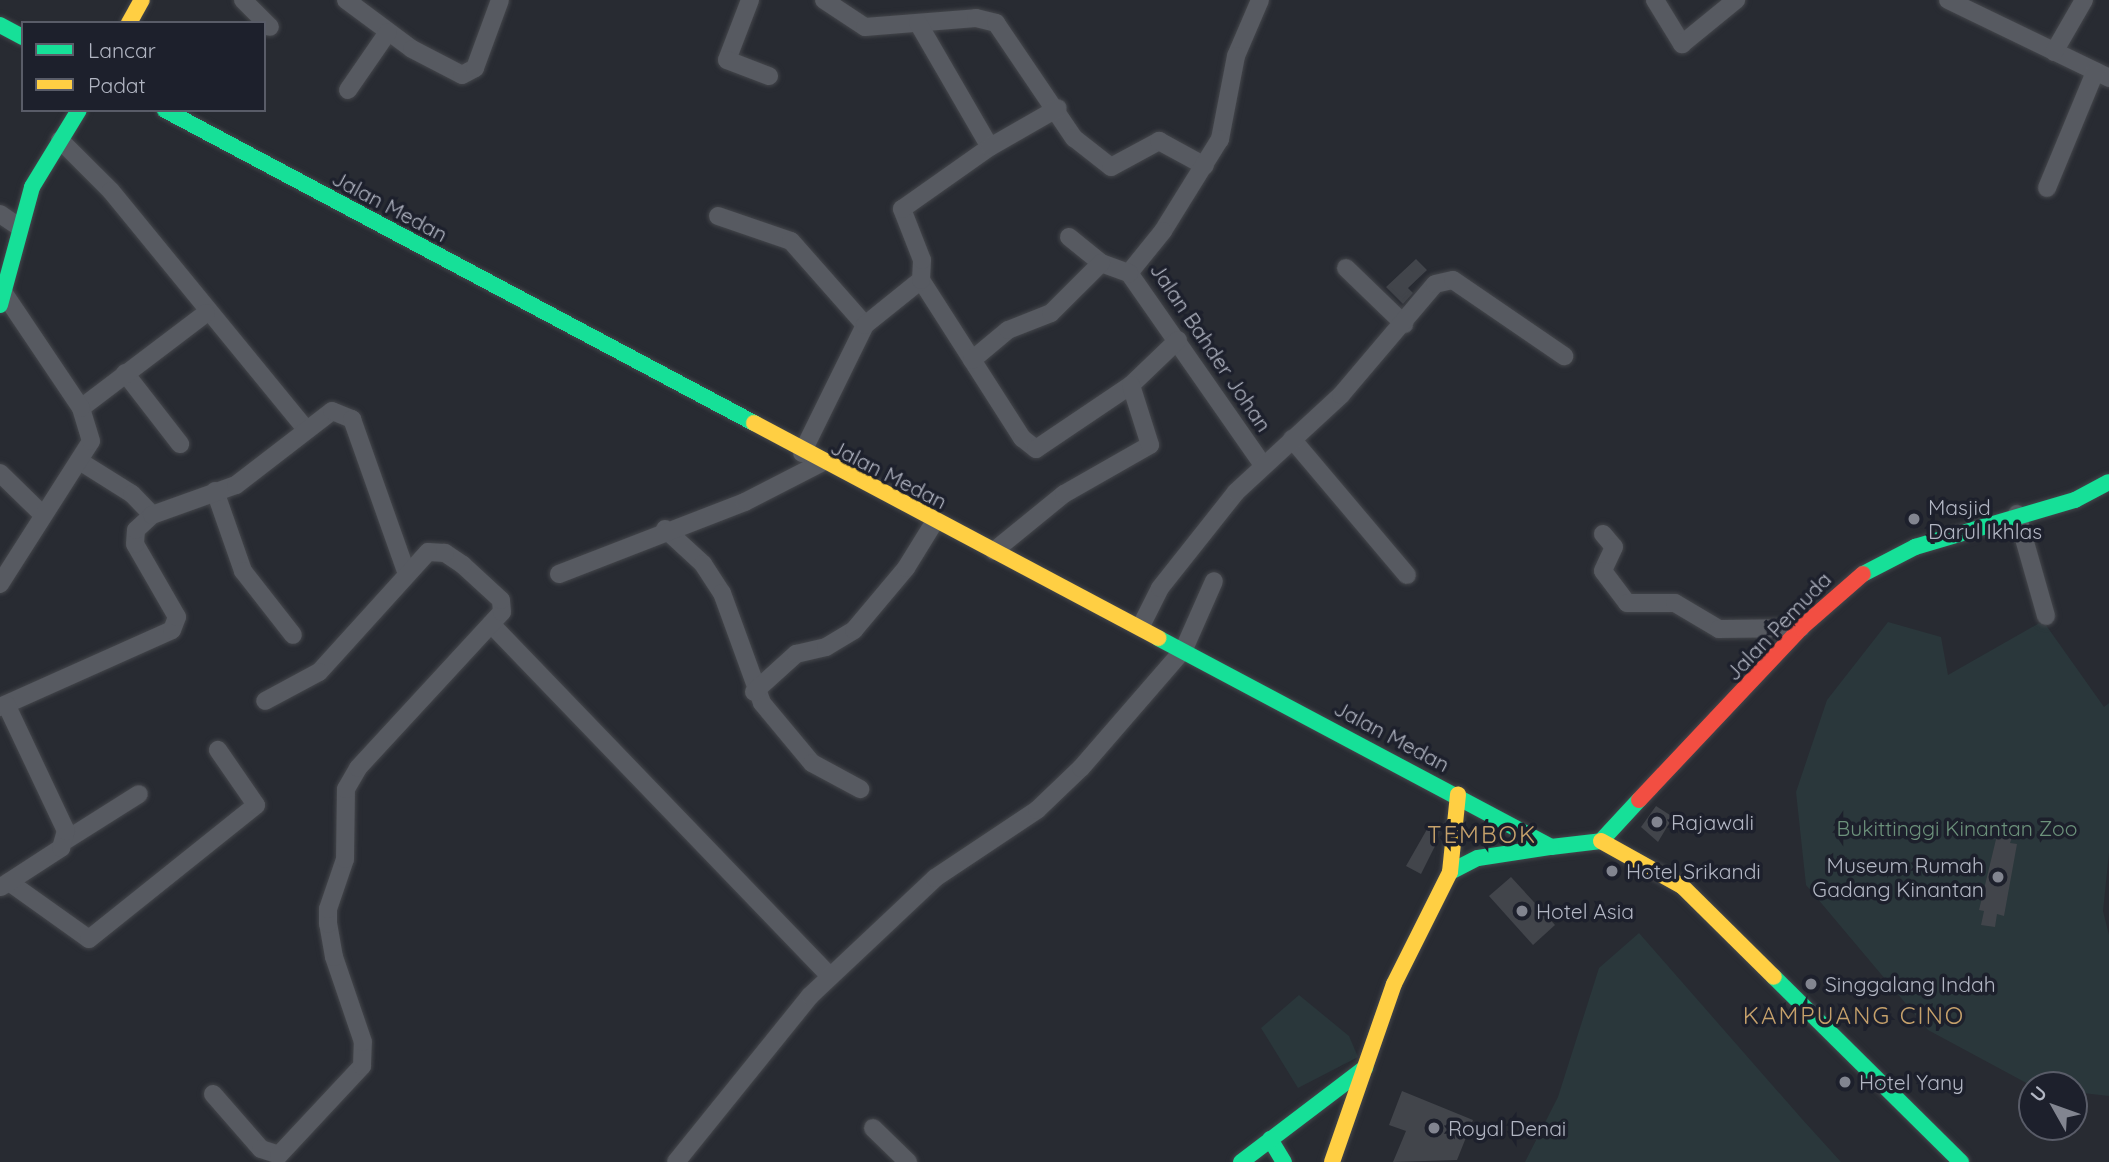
<!DOCTYPE html>
<style>
body{margin:0}
#map{position:relative;width:2109px;height:1162px;overflow:hidden;background:#282b32;font-family:Quicksand,sans-serif}
div>[style]{position:absolute}
.green>*{inset:0;background:#2a373b}
.building>*{inset:0;background:#42454b}
.roads{filter:drop-shadow(0 0 2px #44464b) drop-shadow(0 0 2px #44464b)}
.street>*{height:18px;margin:-9px;padding:0 9px;transform-origin:9px;border-radius:9px;background:#575a61}
.fast>*{height:16px;margin:-8px;padding:0 8px;transform-origin:8px;border-radius:8px;background:#16e098}
.slow>*{height:16px;margin:-8px;padding:0 8px;transform-origin:8px;border-radius:8px;background:#ffcf43}
.jam>*{height:16px;margin:-8px;padding:0 8px;transform-origin:8px;border-radius:8px;background:#f24e42}
.dots>*{width:19px;height:19px;translate:-50% -50%;box-sizing:border-box;border:4px solid #1d202c;border-radius:50%}
span{translate:-50% -50%;white-space:nowrap;text-align:center;line-height:1.15;-webkit-text-stroke:7px #1d202c;paint-order:stroke}
.street-label{font-size:21px;color:#b2b6c3}
.poi-label{font-size:21px;color:#b2b6c3}
.left{translate:0 -50%;text-align:left}
.right{translate:-100% -50%;text-align:right}
.park-label{font-size:21px;color:#6c917b}
.quarter-label{font-size:24px;color:#c6a16b;letter-spacing:2px}
.legend{position:absolute;left:21px;top:21px;width:245px;height:91px;box-sizing:border-box;background:#1d202c;border:2px solid #595c68;margin:0;padding:9px 12px;list-style:none;font-size:21px;color:#b2b6c3}
.legend li{display:flex;align-items:center;gap:14px;height:35px}
.legend b{width:35px;border:2px solid #595c68}
.north{position:absolute;left:2018px;top:1071px;width:70px;height:70px;box-sizing:border-box;background:#1d202c;border:2px solid #595c68;border-radius:50%;rotate:310deg;font-size:19px;font-weight:700;line-height:28px;text-align:center;color:#b2b6c3}
.north::after{content:'';display:block;margin:auto;width:24px;height:32px;background:#828590;clip-path:polygon(50% 0,100% 100%,50% 72%,0 100%)}
</style>
<div id="map">
<div class="green">
<i style="clip-path:polygon(2043px 621px,2104px 707px,2109px 703px,2109px 853px,2103px 911px,2109px 935px,2109px 1096px,2074px 1092px,2074px 1085px,2032px 1086px,1928px 1030px,1806px 885px,1796px 792px,1827px 700px,1888px 622px,1941px 637px,1948px 675px)"></i>
<i style="clip-path:polygon(1639px 933px,1802px 1119px,1841px 1162px,1525px 1162px,1558px 1097px,1599px 968px)"></i>
<i style="clip-path:polygon(1299px 995px,1349px 1036px,1358px 1057px,1298px 1088px,1261px 1028px)"></i>
</div>
<div class="building">
<i style="clip-path:polygon(1416px 259px,1427px 270px,1408px 288px,1413px 293px,1403px 304px,1386px 287px)"></i>
<i style="clip-path:polygon(1656px 806px,1673px 817px,1658px 842px,1641px 827px)"></i>
<i style="clip-path:polygon(1430px 824px,1440px 828px,1438px 840px,1421px 874px,1406px 866px)"></i>
<i style="clip-path:polygon(1998px 831px,2013px 834px,2010px 843px,2017px 844px,2004px 916px,1997px 914px,1995px 927px,1981px 925px,1984px 911px,1979px 910px)"></i>
<i style="clip-path:polygon(1511px 877px,1555px 925px,1533px 945px,1489px 896px)"></i>
<i style="clip-path:polygon(1402px 1091px,1473px 1120px,1457px 1160px,1393px 1162px,1406px 1131px,1389px 1125px)"></i>
</div>
<div class="roads">
<div class="street">
<i style="left:243px;top:0;width:38px;rotate:45deg"></i>
<i style="left:346px;top:0;width:82px;rotate:36.6deg"></i>
<i style="left:412px;top:49px;width:56px;rotate:27.5deg"></i>
<i style="left:462px;top:75px;width:15px;rotate:-28deg"></i>
<i style="left:475px;top:68px;width:72px;rotate:-69.8deg"></i>
<i style="left:750px;top:0;width:64px;rotate:111deg"></i>
<i style="left:727px;top:60px;width:45px;rotate:20.9deg"></i>
<i style="left:824px;top:0;width:49px;rotate:33.4deg"></i>
<i style="left:865px;top:27px;width:111px;rotate:-4.6deg"></i>
<i style="left:976px;top:18px;width:21px;rotate:14deg"></i>
<i style="left:996px;top:23px;width:139px;rotate:55.9deg"></i>
<i style="left:1074px;top:138px;width:47px;rotate:38.1deg"></i>
<i style="left:1111px;top:167px;width:55px;rotate:-28.4deg"></i>
<i style="left:1159px;top:141px;width:52px;rotate:28.5deg"></i>
<i style="left:1260px;top:0;width:61px;rotate:113.2deg"></i>
<i style="left:1236px;top:56px;width:85px;rotate:100.9deg"></i>
<i style="left:1220px;top:139px;width:108px;rotate:121.8deg"></i>
<i style="left:1163px;top:231px;width:54px;rotate:129deg"></i>
<i style="left:1129px;top:273px;width:233px;rotate:55.1deg"></i>
<i style="left:1655px;top:0;width:52px;rotate:58.5deg"></i>
<i style="left:1682px;top:44px;width:70px;rotate:-39.2deg"></i>
<i style="left:1948px;top:0;width:179px;rotate:25.8deg"></i>
<i style="left:918px;top:23px;width:143px;rotate:59.9deg"></i>
<i style="left:2054px;top:52px;width:60px;rotate:-60deg"></i>
<i style="left:348px;top:90px;width:70px;rotate:-55.4deg"></i>
<i style="left:60px;top:140px;width:72px;rotate:45deg"></i>
<i style="left:111px;top:191px;width:308px;rotate:50.7deg"></i>
<i style="left:2047px;top:188px;width:126px;rotate:-67.5deg"></i>
<i style="left:0;top:214px;width:23px;rotate:34deg"></i>
<i style="left:718px;top:216px;width:77px;rotate:18.9deg"></i>
<i style="left:791px;top:241px;width:112px;rotate:48.6deg"></i>
<i style="left:1069px;top:237px;width:41px;rotate:39.1deg"></i>
<i style="left:1101px;top:263px;width:30px;rotate:20deg"></i>
<i style="left:1346px;top:268px;width:81px;rotate:44deg"></i>
<i style="left:921px;top:280px;width:188px;rotate:57.4deg"></i>
<i style="left:1022px;top:438px;width:18px;rotate:38deg"></i>
<i style="left:1036px;top:449px;width:115px;rotate:-34deg"></i>
<i style="left:1131px;top:385px;width:65px;rotate:-43.8deg"></i>
<i style="left:972px;top:360px;width:47px;rotate:-39.8deg"></i>
<i style="left:1008px;top:330px;width:46px;rotate:-21.6deg"></i>
<i style="left:1051px;top:313px;width:71px;rotate:-45deg"></i>
<i style="left:125px;top:373px;width:90px;rotate:52.2deg"></i>
<i style="left:81px;top:408px;width:157px;rotate:-37.2deg"></i>
<i style="left:1292px;top:439px;width:178px;rotate:49.8deg"></i>
<i style="left:802px;top:453px;width:143px;rotate:-63.8deg"></i>
<i style="left:865px;top:325px;width:72px;rotate:-38.8deg"></i>
<i style="left:921px;top:280px;width:20px;rotate:-87deg"></i>
<i style="left:922px;top:260px;width:55px;rotate:-111.4deg"></i>
<i style="left:902px;top:209px;width:108px;rotate:-35.2deg"></i>
<i style="left:990px;top:147px;width:78px;rotate:-29.8deg"></i>
<i style="left:81px;top:462px;width:60px;rotate:32.1deg"></i>
<i style="left:132px;top:494px;width:29px;rotate:46deg"></i>
<i style="left:0;top:473px;width:60px;rotate:44.3deg"></i>
<i style="left:215px;top:491px;width:85px;rotate:70.7deg"></i>
<i style="left:243px;top:571px;width:81px;rotate:52deg"></i>
<i style="left:2017px;top:514px;width:106px;rotate:74.1deg"></i>
<i style="left:665px;top:529px;width:52px;rotate:42.6deg"></i>
<i style="left:703px;top:564px;width:35px;rotate:57deg"></i>
<i style="left:722px;top:593px;width:117px;rotate:70deg"></i>
<i style="left:762px;top:703px;width:78px;rotate:50.2deg"></i>
<i style="left:812px;top:763px;width:55px;rotate:28.4deg"></i>
<i style="left:1603px;top:534px;width:17px;rotate:50deg"></i>
<i style="left:1614px;top:547px;width:26px;rotate:115deg"></i>
<i style="left:1603px;top:571px;width:40px;rotate:53deg"></i>
<i style="left:1627px;top:603px;width:48px"></i>
<i style="left:1675px;top:603px;width:51px;rotate:30.6deg"></i>
<i style="left:1719px;top:629px;width:82px;rotate:-0.7deg"></i>
<i style="left:994px;top:551px;width:90px;rotate:-39.2deg"></i>
<i style="left:1064px;top:494px;width:99px;rotate:-29.7deg"></i>
<i style="left:1150px;top:445px;width:63px;rotate:-107.6deg"></i>
<i style="left:559px;top:574px;width:199px;rotate:-21.2deg"></i>
<i style="left:745px;top:502px;width:85px;rotate:-27.2deg"></i>
<i style="left:0;top:584px;width:169px;rotate:-57.5deg"></i>
<i style="left:91px;top:441px;width:34px;rotate:-107deg"></i>
<i style="left:81px;top:408px;width:136px;rotate:-123.9deg"></i>
<i style="left:491px;top:624px;width:489px;rotate:46.1deg"></i>
<i style="left:1141px;top:626px;width:42px;rotate:-63.4deg"></i>
<i style="left:1160px;top:588px;width:122px;rotate:-51.6deg"></i>
<i style="left:1236px;top:492px;width:143px;rotate:-42.7deg"></i>
<i style="left:1341px;top:395px;width:145px;rotate:-49.7deg"></i>
<i style="left:1435px;top:284px;width:18px;rotate:-13deg"></i>
<i style="left:1453px;top:280px;width:135px;rotate:34.4deg"></i>
<i style="left:754px;top:692px;width:57px;rotate:-42.1deg"></i>
<i style="left:796px;top:654px;width:31px;rotate:-13deg"></i>
<i style="left:826px;top:647px;width:33px;rotate:-31deg"></i>
<i style="left:854px;top:630px;width:81px;rotate:-50deg"></i>
<i style="left:906px;top:568px;width:55px;rotate:-58.3deg"></i>
<i style="left:0;top:707px;width:188px;rotate:-24.1deg"></i>
<i style="left:172px;top:630px;width:14px;rotate:-69deg"></i>
<i style="left:177px;top:617px;width:84px;rotate:-119.9deg"></i>
<i style="left:135px;top:544px;width:14px;rotate:-86deg"></i>
<i style="left:136px;top:530px;width:22px;rotate:-43deg"></i>
<i style="left:152px;top:515px;width:89px;rotate:-19.7deg"></i>
<i style="left:236px;top:485px;width:121px;rotate:-37.6deg"></i>
<i style="left:332px;top:411px;width:22px;rotate:22deg"></i>
<i style="left:352px;top:419px;width:164px;rotate:70.5deg"></i>
<i style="left:66px;top:840px;width:86px;rotate:-32.2deg"></i>
<i style="left:9px;top:882px;width:98px;rotate:35.5deg"></i>
<i style="left:89px;top:939px;width:214px;rotate:-38.7deg"></i>
<i style="left:256px;top:805px;width:67px;rotate:-124.6deg"></i>
<i style="left:1px;top:887px;width:72px;rotate:-33deg"></i>
<i style="left:61px;top:848px;width:18px;rotate:-74deg"></i>
<i style="left:66px;top:831px;width:140px;rotate:-115.3deg"></i>
<i style="left:213px;top:1094px;width:73px;rotate:48.9deg"></i>
<i style="left:261px;top:1149px;width:19px;rotate:18deg"></i>
<i style="left:279px;top:1155px;width:122px;rotate:-47deg"></i>
<i style="left:362px;top:1066px;width:24px;rotate:-88deg"></i>
<i style="left:363px;top:1042px;width:90px;rotate:-108.8deg"></i>
<i style="left:334px;top:957px;width:34px;rotate:-100deg"></i>
<i style="left:328px;top:924px;width:15px;rotate:-90deg"></i>
<i style="left:328px;top:909px;width:53px;rotate:-71.2deg"></i>
<i style="left:345px;top:859px;width:70px;rotate:-89.2deg"></i>
<i style="left:346px;top:789px;width:24px;rotate:-60deg"></i>
<i style="left:358px;top:768px;width:212px;rotate:-47.3deg"></i>
<i style="left:502px;top:612px;width:12px;rotate:-95deg"></i>
<i style="left:501px;top:600px;width:52px;rotate:-137.4deg"></i>
<i style="left:463px;top:565px;width:22px;rotate:-146deg"></i>
<i style="left:445px;top:553px;width:17px;rotate:-177deg"></i>
<i style="left:428px;top:552px;width:162px;rotate:132.2deg"></i>
<i style="left:319px;top:672px;width:61px;rotate:151.8deg"></i>
<i style="left:873px;top:1128px;width:49px;rotate:44.2deg"></i>
<i style="left:676px;top:1162px;width:213px;rotate:-51.1deg"></i>
<i style="left:810px;top:996px;width:172px;rotate:-43.3deg"></i>
<i style="left:935px;top:878px;width:123px;rotate:-33.7deg"></i>
<i style="left:1037px;top:810px;width:61px;rotate:-43.7deg"></i>
<i style="left:1081px;top:768px;width:157px;rotate:-49.1deg"></i>
<i style="left:1184px;top:649px;width:74px;rotate:-66.2deg"></i>
</div>
<div class="fast">
<i style="left:0;top:25px;width:26px;rotate:28deg"></i>
<i style="left:165px;top:110px;width:667px;rotate:27.99deg"></i>
<i style="left:0;top:305px;width:122px;rotate:-74.8deg"></i>
<i style="left:32px;top:187px;width:90px;rotate:-58.6deg"></i>
<i style="left:1863px;top:574px;width:59px;rotate:-27.4deg"></i>
<i style="left:1915px;top:547px;width:167px;rotate:-16.4deg"></i>
<i style="left:2075px;top:500px;width:38px;rotate:-28deg"></i>
<i style="left:1158px;top:638px;width:445px;rotate:28deg"></i>
<i style="left:1551px;top:847px;width:50px;rotate:-6.8deg"></i>
<i style="left:1601px;top:841px;width:56px;rotate:-47.2deg"></i>
<i style="left:1450px;top:872px;width:31px;rotate:-27deg"></i>
<i style="left:1478px;top:858px;width:74px;rotate:-8.6deg"></i>
<i style="left:1774px;top:977px;width:263px;rotate:44.7deg"></i>
<i style="left:1270px;top:1139px;width:27px;rotate:59deg"></i>
<i style="left:1241px;top:1162px;width:156px;rotate:-37.2deg"></i>
</div>
<div class="slow">
<i style="left:129px;top:23px;width:26px;rotate:-61deg"></i>
<i style="left:754px;top:423px;width:458px;rotate:28deg"></i>
<i style="left:1601px;top:841px;width:93px;rotate:29.1deg"></i>
<i style="left:1682px;top:886px;width:129px;rotate:44.7deg"></i>
<i style="left:1332px;top:1162px;width:188px;rotate:-70.8deg"></i>
<i style="left:1394px;top:984px;width:125px;rotate:-63.4deg"></i>
<i style="left:1450px;top:872px;width:78px;rotate:-84.1deg"></i>
</div>
<div class="jam">
<i style="left:1639px;top:800px;width:236px;rotate:-46.7deg"></i>
<i style="left:1801px;top:628px;width:82px;rotate:-41.1deg"></i>
</div>
</div>
<div class="dots">
<i style="left:1914px;top:519px;background:#828590"></i>
<i style="left:1657px;top:822px;background:#828590"></i>
<i style="left:1612px;top:871px;background:#828590"></i>
<i style="left:1998px;top:877px;background:#828590"></i>
<i style="left:1522px;top:911px;background:#828590"></i>
<i style="left:1811px;top:984px;background:#828590"></i>
<i style="left:1845px;top:1082px;background:#828590"></i>
<i style="left:1434px;top:1128px;background:#828590"></i>
</div>
<div class="street-label">
<span style="left:390px;top:206px;rotate:28deg">Jalan Medan</span>
<span style="left:1211px;top:347px;rotate:56deg">Jalan Bahder Johan</span>
<span style="left:889px;top:474px;rotate:27deg">Jalan Medan</span>
<span style="left:1778px;top:626px;rotate:-46deg">Jalan Pemuda</span>
<span style="left:1392px;top:736px;rotate:28deg">Jalan Medan</span>
</div>
<div class="poi-label">
<span class="left" style="left:1928px;top:519px">Masjid<br>Darul Ikhlas</span>
<span class="left" style="left:1671px;top:822px">Rajawali</span>
<span class="right" style="left:1984px;top:877px">Museum Rumah<br>Gadang Kinantan</span>
<span class="left" style="left:1626px;top:871px">Hotel Srikandi</span>
<span class="left" style="left:1536px;top:911px">Hotel Asia</span>
<span class="left" style="left:1825px;top:984px">Singgalang Indah</span>
<span class="left" style="left:1859px;top:1082px">Hotel Yany</span>
<span class="left" style="left:1448px;top:1128px">Royal Denai</span>
</div>
<div class="park-label">
<span style="left:1957px;top:828px">Bukittinggi Kinantan Zoo</span>
</div>
<div class="quarter-label">
<span style="left:1482px;top:835px">TEMBOK</span>
<span style="left:1854px;top:1016px">KAMPUANG CINO</span>
</div>
<ul class="legend">
<li><b style="height:9px;background:#16e098"></b>Lancar</li>
<li><b style="height:9px;background:#ffcf43"></b>Padat</li>
</ul>
<div class="north">U</div>
</div>
